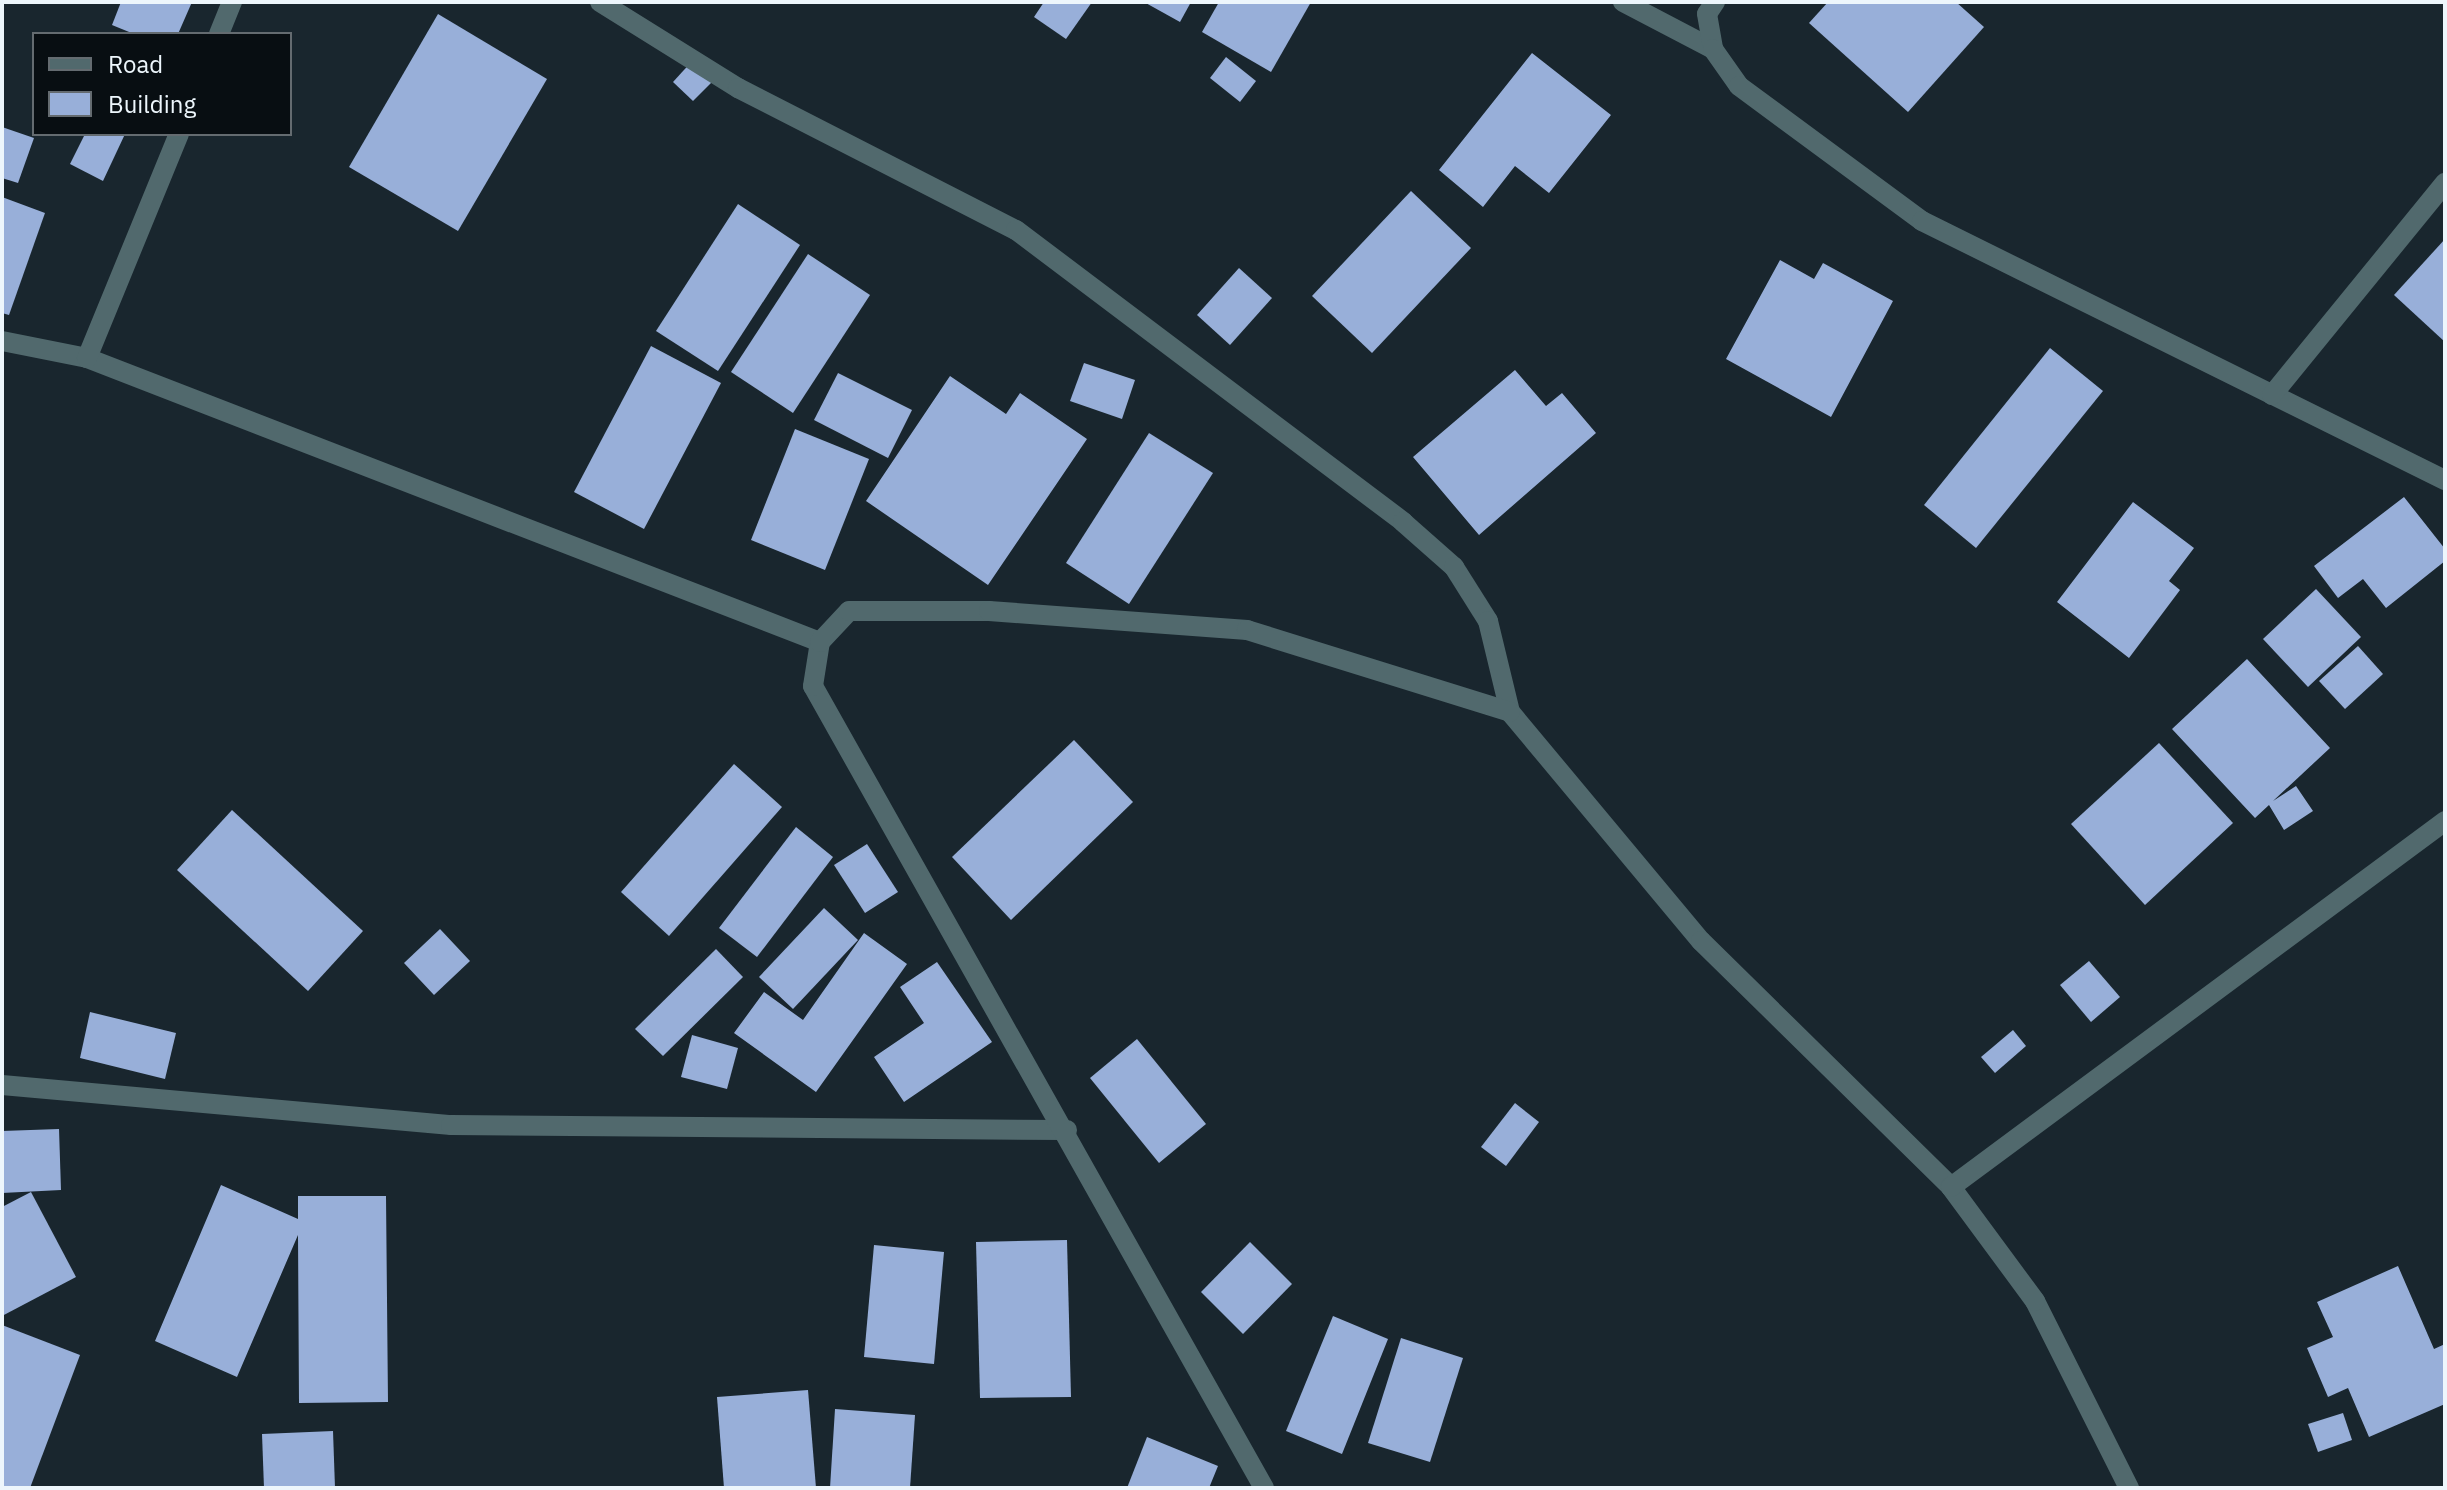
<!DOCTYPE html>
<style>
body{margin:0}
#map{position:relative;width:2447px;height:1490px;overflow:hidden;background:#19262e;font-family:"IBM Plex Sans",sans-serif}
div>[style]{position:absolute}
.building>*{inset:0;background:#98afd9}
.minor>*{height:20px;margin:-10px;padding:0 10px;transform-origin:10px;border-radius:10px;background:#51696d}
span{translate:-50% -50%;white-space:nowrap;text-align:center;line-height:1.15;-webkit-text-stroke:8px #080e12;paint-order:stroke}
.frame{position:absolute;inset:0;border:4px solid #edf6fc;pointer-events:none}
.legend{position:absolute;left:32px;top:32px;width:260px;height:104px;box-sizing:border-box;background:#080e12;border:2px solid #646b70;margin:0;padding:10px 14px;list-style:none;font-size:24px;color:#edf6fc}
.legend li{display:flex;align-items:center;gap:16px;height:40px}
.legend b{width:40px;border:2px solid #646b70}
</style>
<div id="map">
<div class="building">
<i style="clip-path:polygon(121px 2px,192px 2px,178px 34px,134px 34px,112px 25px)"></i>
<i style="clip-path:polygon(1044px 2px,1092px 2px,1066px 39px,1034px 17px)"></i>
<i style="clip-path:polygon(1144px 2px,1191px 2px,1180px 22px)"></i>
<i style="clip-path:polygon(1219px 2px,1311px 2px,1271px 72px,1202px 32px)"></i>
<i style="clip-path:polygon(1828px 2px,1956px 2px,1984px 27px,1908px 112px,1809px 23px)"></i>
<i style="clip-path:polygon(438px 14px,547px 79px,458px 231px,349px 167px)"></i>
<i style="clip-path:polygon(1532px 53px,1611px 115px,1549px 193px,1515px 166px,1483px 207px,1439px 170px)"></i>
<i style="clip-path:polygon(1226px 57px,1256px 81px,1240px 102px,1210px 78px)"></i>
<i style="clip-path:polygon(694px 59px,715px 79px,693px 101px,673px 82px)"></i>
<i style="clip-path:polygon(2px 127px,34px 138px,18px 183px,2px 178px)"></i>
<i style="clip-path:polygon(85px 134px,125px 134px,103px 181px,70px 164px)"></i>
<i style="clip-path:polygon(1411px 191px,1471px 248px,1372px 353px,1312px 296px)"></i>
<i style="clip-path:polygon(2px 197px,45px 213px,9px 315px,2px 313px)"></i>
<i style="clip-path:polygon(738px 204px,800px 245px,718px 371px,656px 331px)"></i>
<i style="clip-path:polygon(2445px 239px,2445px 342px,2394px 295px)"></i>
<i style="clip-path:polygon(808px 254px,870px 295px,793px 413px,731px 372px)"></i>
<i style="clip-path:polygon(1780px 260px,1814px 279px,1823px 263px,1893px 301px,1831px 417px,1726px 359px)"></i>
<i style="clip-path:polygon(1239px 268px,1272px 298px,1230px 345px,1197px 315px)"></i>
<i style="clip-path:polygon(651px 346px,721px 383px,644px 529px,574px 492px)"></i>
<i style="clip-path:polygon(2050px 348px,2103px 391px,1976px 548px,1924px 505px)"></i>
<i style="clip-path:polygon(1084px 363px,1135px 380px,1122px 419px,1070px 401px)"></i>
<i style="clip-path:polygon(1515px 370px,1546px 406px,1562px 393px,1596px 433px,1479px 535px,1413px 457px)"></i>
<i style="clip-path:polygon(838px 373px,912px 410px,888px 458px,814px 420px)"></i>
<i style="clip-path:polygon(950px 376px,1006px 414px,1020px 393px,1087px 439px,988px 585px,866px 501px)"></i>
<i style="clip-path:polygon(795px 429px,869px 459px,825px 570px,751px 540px)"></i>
<i style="clip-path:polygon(1149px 433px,1213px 473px,1129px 604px,1066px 563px)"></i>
<i style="clip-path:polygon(2404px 497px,2445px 549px,2445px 561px,2386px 608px,2363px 579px,2338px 598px,2314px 566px)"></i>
<i style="clip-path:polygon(2133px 502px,2194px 548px,2169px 581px,2180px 590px,2129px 658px,2057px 602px)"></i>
<i style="clip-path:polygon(2316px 589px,2361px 637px,2308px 687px,2263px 639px)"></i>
<i style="clip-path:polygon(2358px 646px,2383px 674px,2345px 709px,2319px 681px)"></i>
<i style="clip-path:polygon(2247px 659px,2330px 748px,2273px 801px,2296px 786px,2313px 811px,2284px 830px,2269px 805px,2255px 818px,2172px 729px)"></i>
<i style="clip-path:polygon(1074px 740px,1133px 802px,1011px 920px,952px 857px)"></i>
<i style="clip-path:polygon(2159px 743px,2233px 823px,2145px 905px,2071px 824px)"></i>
<i style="clip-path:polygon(734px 764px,782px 807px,669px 936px,621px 892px)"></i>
<i style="clip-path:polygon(232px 810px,363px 931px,308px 991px,177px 870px)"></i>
<i style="clip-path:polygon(796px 827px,833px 857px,757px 957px,719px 928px)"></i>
<i style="clip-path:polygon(867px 844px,898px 892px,865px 913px,834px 865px)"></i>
<i style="clip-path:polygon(824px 908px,858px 940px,793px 1009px,759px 977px)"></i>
<i style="clip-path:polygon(440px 929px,470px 961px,434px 995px,404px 963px)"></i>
<i style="clip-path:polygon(864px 933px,907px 964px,816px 1092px,734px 1033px,764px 992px,803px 1020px)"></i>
<i style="clip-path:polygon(716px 949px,743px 977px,663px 1056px,635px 1029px)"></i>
<i style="clip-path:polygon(2089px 961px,2120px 997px,2091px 1022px,2060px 985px)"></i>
<i style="clip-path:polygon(937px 962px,992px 1042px,904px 1102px,874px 1057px,924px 1023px,900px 987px)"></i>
<i style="clip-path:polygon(90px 1012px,176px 1033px,165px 1079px,80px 1058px)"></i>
<i style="clip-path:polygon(2013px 1030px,2026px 1046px,1995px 1073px,1981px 1057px)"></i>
<i style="clip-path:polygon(692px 1035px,738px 1048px,727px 1089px,681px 1077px)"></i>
<i style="clip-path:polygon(1137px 1039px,1206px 1124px,1159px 1163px,1090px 1078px)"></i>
<i style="clip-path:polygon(1515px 1103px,1539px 1122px,1506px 1166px,1481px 1147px)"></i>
<i style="clip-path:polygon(59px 1129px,61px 1190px,2px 1193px,2px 1131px)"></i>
<i style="clip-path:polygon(221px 1185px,298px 1219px,298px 1196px,386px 1196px,388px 1402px,299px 1403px,298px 1235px,237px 1377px,155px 1341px)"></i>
<i style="clip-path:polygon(31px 1192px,76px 1277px,2px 1316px,2px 1207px)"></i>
<i style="clip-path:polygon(1067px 1240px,1071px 1397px,980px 1398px,976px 1242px)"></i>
<i style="clip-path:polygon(1250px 1242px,1292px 1284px,1243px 1334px,1201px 1292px)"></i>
<i style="clip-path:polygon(874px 1245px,944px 1252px,934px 1364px,864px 1357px)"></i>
<i style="clip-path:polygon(2398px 1266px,2434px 1349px,2445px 1344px,2445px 1404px,2369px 1437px,2348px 1388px,2328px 1397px,2307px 1348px,2333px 1337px,2317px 1302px)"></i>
<i style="clip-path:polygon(1333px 1316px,1388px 1339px,1342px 1454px,1286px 1431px)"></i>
<i style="clip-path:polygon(2px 1325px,80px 1355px,30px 1488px,2px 1488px)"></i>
<i style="clip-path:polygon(1401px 1338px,1463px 1358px,1430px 1462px,1368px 1443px)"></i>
<i style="clip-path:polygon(808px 1390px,816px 1488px,724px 1488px,717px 1397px)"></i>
<i style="clip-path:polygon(835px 1409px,915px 1415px,910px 1488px,830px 1488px)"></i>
<i style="clip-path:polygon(2343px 1413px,2352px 1440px,2318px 1452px,2308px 1424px)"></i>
<i style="clip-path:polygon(333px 1431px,335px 1488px,264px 1488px,262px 1434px)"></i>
<i style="clip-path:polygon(1147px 1437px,1218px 1466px,1209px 1488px,1127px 1488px)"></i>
</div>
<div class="minor">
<i style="left:600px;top:2px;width:163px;rotate:31.9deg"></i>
<i style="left:738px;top:88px;width:312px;rotate:27.1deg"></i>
<i style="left:1016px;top:230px;width:485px;rotate:37deg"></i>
<i style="left:1403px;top:522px;width:68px;rotate:41.4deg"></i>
<i style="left:1454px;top:567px;width:64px;rotate:57.8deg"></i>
<i style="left:1488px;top:621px;width:94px;rotate:76.4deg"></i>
<i style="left:1510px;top:712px;width:298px;rotate:50.2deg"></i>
<i style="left:1701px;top:941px;width:351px;rotate:44.5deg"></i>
<i style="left:1623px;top:2px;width:102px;rotate:27.6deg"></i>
<i style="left:1715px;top:2px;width:14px;rotate:124deg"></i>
<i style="left:1707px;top:14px;width:36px;rotate:80deg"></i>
<i style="left:1713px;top:49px;width:45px;rotate:54.9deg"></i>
<i style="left:1739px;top:86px;width:227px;rotate:36.4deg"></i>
<i style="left:1922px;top:221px;width:584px;rotate:26.35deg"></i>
<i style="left:219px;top:34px;width:35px;rotate:-68deg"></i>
<i style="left:2px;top:341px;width:87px;rotate:11.3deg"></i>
<i style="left:87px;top:358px;width:786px;rotate:21.18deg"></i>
<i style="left:87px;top:358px;width:242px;rotate:-67.7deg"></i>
<i style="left:2272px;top:395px;width:274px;rotate:-50.8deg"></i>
<i style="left:2px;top:1085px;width:451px;rotate:5.1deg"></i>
<i style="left:451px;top:1125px;width:616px;rotate:0.47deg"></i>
<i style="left:1264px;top:1488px;width:920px;rotate:-119.35deg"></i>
<i style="left:813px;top:686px;width:45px;rotate:-81deg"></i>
<i style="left:820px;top:642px;width:42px;rotate:-46.9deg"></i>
<i style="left:849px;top:611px;width:140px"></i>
<i style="left:989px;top:611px;width:259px;rotate:4.2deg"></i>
<i style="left:1247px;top:630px;width:275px;rotate:17.3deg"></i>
<i style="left:2129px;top:1488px;width:209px;rotate:-116.7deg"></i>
<i style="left:2035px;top:1301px;width:142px;rotate:-126.4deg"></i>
<i style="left:1951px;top:1187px;width:615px;rotate:-36.53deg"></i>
</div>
<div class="frame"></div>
<ul class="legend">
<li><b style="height:10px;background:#51696d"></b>Road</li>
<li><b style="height:22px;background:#98afd9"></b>Building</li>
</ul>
</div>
